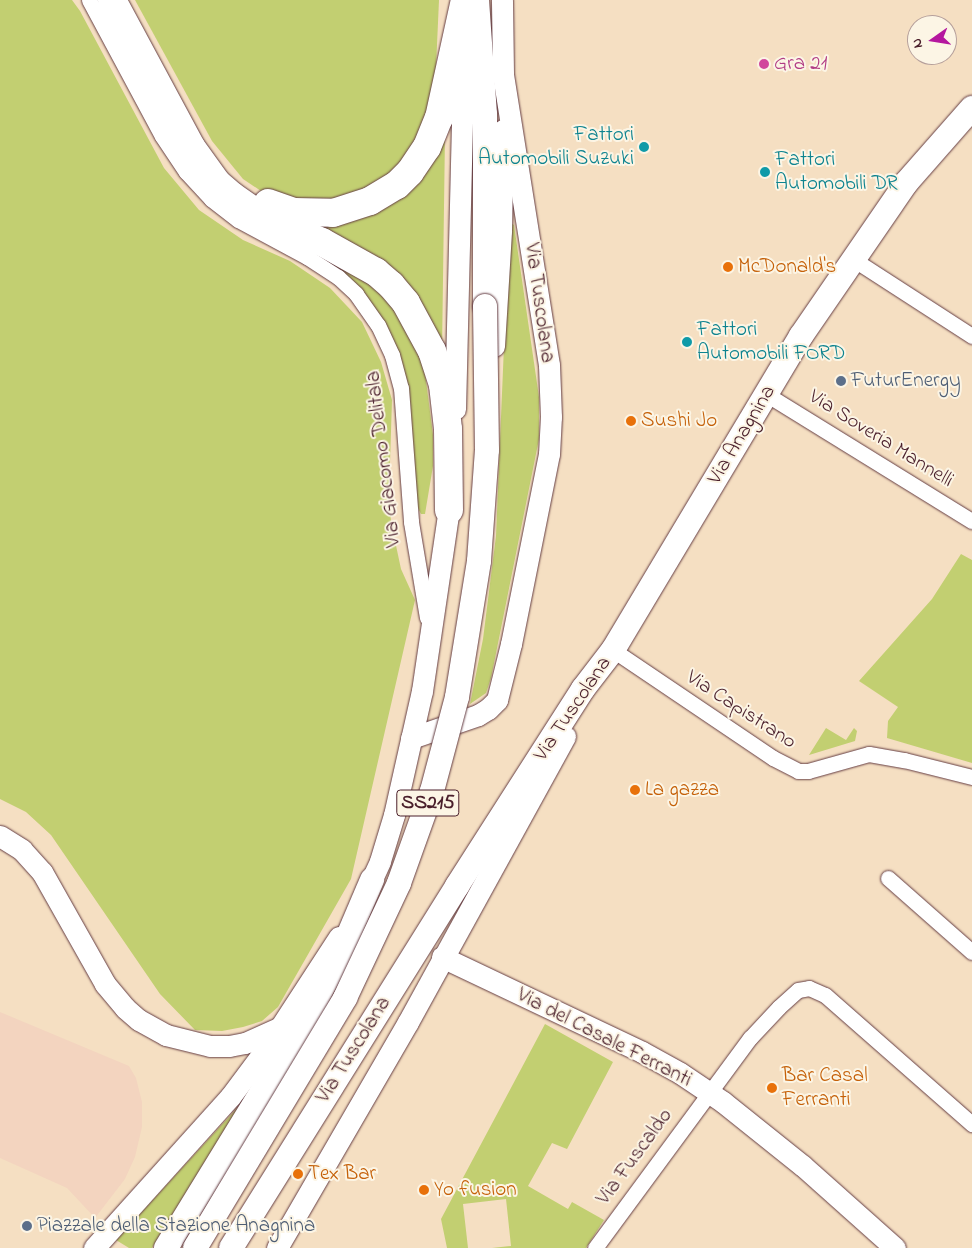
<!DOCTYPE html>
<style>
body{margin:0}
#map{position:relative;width:972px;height:1248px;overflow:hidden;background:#f5dfc2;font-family:"Indie Flower",sans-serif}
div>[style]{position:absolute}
.built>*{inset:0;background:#f3d4bf}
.green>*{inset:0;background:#c2cf71}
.roads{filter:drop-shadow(0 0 1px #643c42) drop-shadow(0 0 1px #643c42)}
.street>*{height:15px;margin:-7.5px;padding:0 7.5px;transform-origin:7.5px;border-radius:7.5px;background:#fff}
.secondary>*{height:21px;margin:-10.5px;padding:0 10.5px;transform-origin:10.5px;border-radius:10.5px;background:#fff}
.primary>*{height:24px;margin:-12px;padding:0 12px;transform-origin:12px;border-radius:12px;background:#fff}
.highway>*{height:28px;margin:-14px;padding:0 14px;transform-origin:14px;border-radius:14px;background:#fff}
.bridges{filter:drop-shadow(0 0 1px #643c42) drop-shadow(0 0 1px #643c42)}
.primary-bridge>*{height:24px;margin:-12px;padding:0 12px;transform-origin:12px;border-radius:12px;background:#fff}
.dots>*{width:14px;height:14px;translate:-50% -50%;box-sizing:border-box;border:2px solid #fcf5e5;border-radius:50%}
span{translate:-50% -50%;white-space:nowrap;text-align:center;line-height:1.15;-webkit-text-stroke:4px #fcf5e5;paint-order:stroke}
.shield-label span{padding:1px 4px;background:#fcf5e5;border:1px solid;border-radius:4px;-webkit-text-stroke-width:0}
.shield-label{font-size:20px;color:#4a1f2b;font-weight:700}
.hotel-label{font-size:21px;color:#b23c85}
.left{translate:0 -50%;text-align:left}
.culture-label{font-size:21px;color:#0d838f}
.right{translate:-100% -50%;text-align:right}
.food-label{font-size:21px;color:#c56008}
.street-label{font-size:21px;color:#4a1f2b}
.service-label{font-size:21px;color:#4e5e75}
.north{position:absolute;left:907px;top:15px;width:50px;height:50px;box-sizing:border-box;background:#fcf5e5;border:1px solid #b59f9b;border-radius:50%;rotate:257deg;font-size:14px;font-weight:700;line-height:20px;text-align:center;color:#4a1f2b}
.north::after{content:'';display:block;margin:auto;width:18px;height:22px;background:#b5179e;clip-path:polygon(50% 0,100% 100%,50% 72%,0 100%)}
</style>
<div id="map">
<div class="built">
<i style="clip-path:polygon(0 1012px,129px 1066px,136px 1078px,142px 1102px,142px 1127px,135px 1157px,125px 1179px,95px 1218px,67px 1188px,0 1158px)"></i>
</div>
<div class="green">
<i style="clip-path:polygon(0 0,72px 0,80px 11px,164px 168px,199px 210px,243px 240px,290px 261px,330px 288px,362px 322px,381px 362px,392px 400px,389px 494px,391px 522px,401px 569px,415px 600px,351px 879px,278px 1007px,262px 1021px,243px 1027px,222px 1031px,195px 1030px,160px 994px,51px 835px,26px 812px,0 799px)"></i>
<i style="clip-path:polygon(135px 0,439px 0,436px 67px,428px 117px,400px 170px,343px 202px,270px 197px,243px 179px,212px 141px)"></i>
<i style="clip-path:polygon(445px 135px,442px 352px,422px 319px,305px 229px,323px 225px)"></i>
<i style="clip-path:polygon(511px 223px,514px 225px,539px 397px,539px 439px,491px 678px,486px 693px,470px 704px,483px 639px,496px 536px,509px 227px)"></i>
<i style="clip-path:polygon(312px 249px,374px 286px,399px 314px,419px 351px,425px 373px,433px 435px,433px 466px,425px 514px,421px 514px,417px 506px,411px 439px,410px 400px,406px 378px,381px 320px)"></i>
<i style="clip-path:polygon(961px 554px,972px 560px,972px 763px,887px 738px,888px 721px,898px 707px,859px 681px,932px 599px)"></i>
<i style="clip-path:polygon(826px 728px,846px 740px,854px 728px,857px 731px,855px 741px,809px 755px)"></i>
<i style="clip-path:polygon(545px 1024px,613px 1062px,567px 1149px,552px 1143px,528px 1186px,568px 1209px,572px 1202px,604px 1220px,586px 1248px,492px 1248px,511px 1246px,506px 1199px,463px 1204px,468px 1248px,447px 1248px,441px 1219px)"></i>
<i style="clip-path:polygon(239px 1106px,152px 1248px,129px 1248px,116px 1240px)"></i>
</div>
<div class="roads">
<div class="street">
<i style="left:89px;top:0;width:154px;rotate:61.8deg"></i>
<i style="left:162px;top:136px;width:43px;rotate:56.3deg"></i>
<i style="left:186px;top:172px;width:37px;rotate:47deg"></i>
<i style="left:211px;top:199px;width:34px;rotate:38deg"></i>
<i style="left:238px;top:220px;width:78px;rotate:28.2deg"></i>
<i style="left:307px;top:257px;width:37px;rotate:33deg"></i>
<i style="left:338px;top:277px;width:25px;rotate:43deg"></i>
<i style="left:356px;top:294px;width:38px;rotate:55deg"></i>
<i style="left:378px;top:325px;width:33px;rotate:65deg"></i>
<i style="left:392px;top:355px;width:34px;rotate:75deg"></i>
<i style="left:401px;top:388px;width:134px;rotate:85.7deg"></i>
<i style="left:411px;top:522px;width:97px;rotate:80.5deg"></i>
<i style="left:853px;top:259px;width:142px;rotate:32.9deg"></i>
<i style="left:766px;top:394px;width:242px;rotate:31.7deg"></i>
<i style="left:613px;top:650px;width:193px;rotate:34deg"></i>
<i style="left:773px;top:758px;width:28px;rotate:27deg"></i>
<i style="left:798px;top:771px;width:10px"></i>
<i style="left:808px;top:771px;width:63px;rotate:-15.6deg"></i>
<i style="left:869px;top:754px;width:36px;rotate:10deg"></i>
<i style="left:904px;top:760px;width:70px;rotate:14deg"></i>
<i style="left:888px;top:878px;width:112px;rotate:41.4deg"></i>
<i style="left:595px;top:1248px;width:261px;rotate:-53.6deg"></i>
<i style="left:750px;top:1038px;width:42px;rotate:-46.9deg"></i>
<i style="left:779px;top:1007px;width:25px;rotate:-42deg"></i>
<i style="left:798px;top:990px;width:11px;rotate:-10deg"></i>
<i style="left:809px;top:988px;width:17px;rotate:24deg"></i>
<i style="left:825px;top:995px;width:196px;rotate:41.3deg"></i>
</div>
<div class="secondary">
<i style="left:494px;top:346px;width:116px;rotate:-86.5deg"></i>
<i style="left:501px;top:230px;width:100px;rotate:-88.9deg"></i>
<i style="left:455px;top:409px;width:364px;rotate:-88.6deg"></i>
<i style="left:411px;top:738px;width:71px;rotate:-18.9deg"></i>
<i style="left:478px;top:715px;width:12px;rotate:-31deg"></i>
<i style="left:488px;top:709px;width:13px;rotate:-45deg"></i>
<i style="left:497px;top:700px;width:58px;rotate:-76deg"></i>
<i style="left:511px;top:644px;width:194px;rotate:-78.7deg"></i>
<i style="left:549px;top:454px;width:37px;rotate:-87deg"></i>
<i style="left:551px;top:417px;width:52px;rotate:-92.2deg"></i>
<i style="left:549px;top:365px;width:295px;rotate:-99deg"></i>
<i style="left:503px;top:74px;width:74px;rotate:-90.8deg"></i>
<i style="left:0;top:836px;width:26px;rotate:32deg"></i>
<i style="left:22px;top:850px;width:30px;rotate:48deg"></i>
<i style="left:42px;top:872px;width:129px;rotate:60.6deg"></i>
<i style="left:105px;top:984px;width:31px;rotate:50deg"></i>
<i style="left:125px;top:1008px;width:18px;rotate:41deg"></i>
<i style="left:139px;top:1020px;width:31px;rotate:29deg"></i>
<i style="left:166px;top:1035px;width:45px;rotate:14deg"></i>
<i style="left:210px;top:1046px;width:19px"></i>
<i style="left:229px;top:1046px;width:16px;rotate:-11deg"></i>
<i style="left:245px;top:1043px;width:39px;rotate:-24deg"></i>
<i style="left:364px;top:896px;width:38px;rotate:-65deg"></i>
<i style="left:380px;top:861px;width:48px;rotate:-73.1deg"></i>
<i style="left:394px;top:815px;width:127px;rotate:-77.3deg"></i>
<i style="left:422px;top:691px;width:198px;rotate:-81.6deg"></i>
<i style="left:442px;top:957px;width:221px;rotate:25.4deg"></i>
<i style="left:642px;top:1052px;width:43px;rotate:28.9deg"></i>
<i style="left:680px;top:1073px;width:52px;rotate:34deg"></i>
<i style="left:723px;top:1102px;width:102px;rotate:38.7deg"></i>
<i style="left:803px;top:1166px;width:123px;rotate:41.7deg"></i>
<i style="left:94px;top:1248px;width:203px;rotate:-48deg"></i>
<i style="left:230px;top:1097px;width:64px;rotate:-53.3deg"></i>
<i style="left:268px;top:1046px;width:130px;rotate:-56.9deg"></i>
<i style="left:277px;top:1248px;width:261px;rotate:-59.9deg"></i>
<i style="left:408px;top:1022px;width:326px;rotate:-61.2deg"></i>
</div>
<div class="primary">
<i style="left:477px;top:0;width:114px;rotate:86deg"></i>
<i style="left:485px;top:114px;width:192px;rotate:90deg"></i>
<i style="left:166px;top:1248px;width:264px;rotate:-58.5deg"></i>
<i style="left:304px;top:1023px;width:77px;rotate:-62.1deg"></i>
<i style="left:340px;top:955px;width:82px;rotate:-66.9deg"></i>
<i style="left:231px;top:1248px;width:427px;rotate:-58deg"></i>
<i style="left:457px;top:886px;width:234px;rotate:-57.4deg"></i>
<i style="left:583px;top:689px;width:49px;rotate:-52.4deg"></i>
<i style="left:613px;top:650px;width:366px;rotate:-59.1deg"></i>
<i style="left:801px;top:336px;width:186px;rotate:-55.5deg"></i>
<i style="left:906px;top:183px;width:100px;rotate:-48.7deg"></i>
</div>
<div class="highway">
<i style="left:112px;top:0;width:167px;rotate:61.7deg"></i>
<i style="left:191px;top:147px;width:44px;rotate:54.2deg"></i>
<i style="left:217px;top:183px;width:20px;rotate:41deg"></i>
<i style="left:232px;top:196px;width:35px;rotate:35deg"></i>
<i style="left:261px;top:216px;width:66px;rotate:23.1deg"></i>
<i style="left:322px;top:242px;width:62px;rotate:29.1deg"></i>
<i style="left:376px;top:272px;width:20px;rotate:41deg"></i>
<i style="left:391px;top:285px;width:23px;rotate:50deg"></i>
<i style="left:406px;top:303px;width:55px;rotate:61.6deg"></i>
<i style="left:432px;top:351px;width:36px;rotate:72deg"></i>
<i style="left:443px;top:385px;width:44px;rotate:83.5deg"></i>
<i style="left:448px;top:429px;width:81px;rotate:89.3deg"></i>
<i style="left:268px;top:203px;width:28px;rotate:19deg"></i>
<i style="left:294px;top:212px;width:39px;rotate:1deg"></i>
<i style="left:333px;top:213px;width:39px;rotate:-18deg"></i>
<i style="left:370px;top:201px;width:31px;rotate:-31deg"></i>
<i style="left:397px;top:185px;width:18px;rotate:-45deg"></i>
<i style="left:410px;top:172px;width:30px;rotate:-56deg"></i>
<i style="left:427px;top:147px;width:31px;rotate:-68deg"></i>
<i style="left:439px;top:118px;width:121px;rotate:-77.6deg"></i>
</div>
</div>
<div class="bridges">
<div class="primary-bridge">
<i style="left:195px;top:1248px;width:292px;rotate:-59deg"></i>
<i style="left:345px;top:998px;width:127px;rotate:-64.8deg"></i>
<i style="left:399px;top:883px;width:98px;rotate:-70.3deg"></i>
<i style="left:432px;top:791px;width:97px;rotate:-75.1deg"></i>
<i style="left:457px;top:697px;width:138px;rotate:-80.8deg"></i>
<i style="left:479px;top:561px;width:111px;rotate:-85.9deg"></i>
<i style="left:487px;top:450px;width:144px;rotate:-90.8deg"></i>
</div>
</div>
<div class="dots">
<i style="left:764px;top:64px;background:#d1479c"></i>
<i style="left:644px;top:147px;background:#0f9aa8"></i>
<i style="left:765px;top:172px;background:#0f9aa8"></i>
<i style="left:728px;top:267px;background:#e8710a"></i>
<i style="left:687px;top:342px;background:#0f9aa8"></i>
<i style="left:841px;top:381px;background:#5c6f8a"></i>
<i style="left:631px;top:421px;background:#e8710a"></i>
<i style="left:635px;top:790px;background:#e8710a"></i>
<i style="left:772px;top:1088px;background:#e8710a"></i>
<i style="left:298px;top:1174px;background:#e8710a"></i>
<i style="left:424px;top:1190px;background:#e8710a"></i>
<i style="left:27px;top:1226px;background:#5c6f8a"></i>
</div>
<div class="shield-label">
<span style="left:428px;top:803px">SS215</span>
</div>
<div class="hotel-label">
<span class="left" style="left:774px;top:64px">Gra 21</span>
</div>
<div class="culture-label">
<span class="right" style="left:634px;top:147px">Fattori<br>Automobili Suzuki</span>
<span class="left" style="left:775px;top:172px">Fattori<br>Automobili DR</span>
<span class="left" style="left:697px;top:342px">Fattori<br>Automobili FORD</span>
</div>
<div class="food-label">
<span class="left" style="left:738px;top:267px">McDonald's</span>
<span class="left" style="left:641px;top:421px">Sushi Jo</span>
<span class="left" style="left:645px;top:790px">La gazza</span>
<span class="left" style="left:782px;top:1088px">Bar Casal<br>Ferranti</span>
<span class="left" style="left:308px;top:1174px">Tex Bar</span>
<span class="left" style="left:434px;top:1190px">Yo fusion</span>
</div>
<div class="street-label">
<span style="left:539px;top:303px;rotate:82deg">Via Tuscolana</span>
<span style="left:742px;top:435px;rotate:-59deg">Via Anagnina</span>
<span style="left:881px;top:439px;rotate:32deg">Via Soveria Mannelli</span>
<span style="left:384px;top:459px;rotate:-97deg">Via Giacomo Delitala</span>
<span style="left:573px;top:709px;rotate:-56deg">Via Tuscolana</span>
<span style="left:741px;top:710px;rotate:33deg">Via Capistrano</span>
<span style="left:604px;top:1038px;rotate:27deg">Via del Casale Ferranti</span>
<span style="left:354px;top:1050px;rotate:-58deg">Via Tuscolana</span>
<span style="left:635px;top:1157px;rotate:-54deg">Via Fuscaldo</span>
</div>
<div class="service-label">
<span class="left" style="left:851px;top:381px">FuturEnergy</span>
<span class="left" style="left:37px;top:1226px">Piazzale della Stazione Anagnina</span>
</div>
<div class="north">N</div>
</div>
